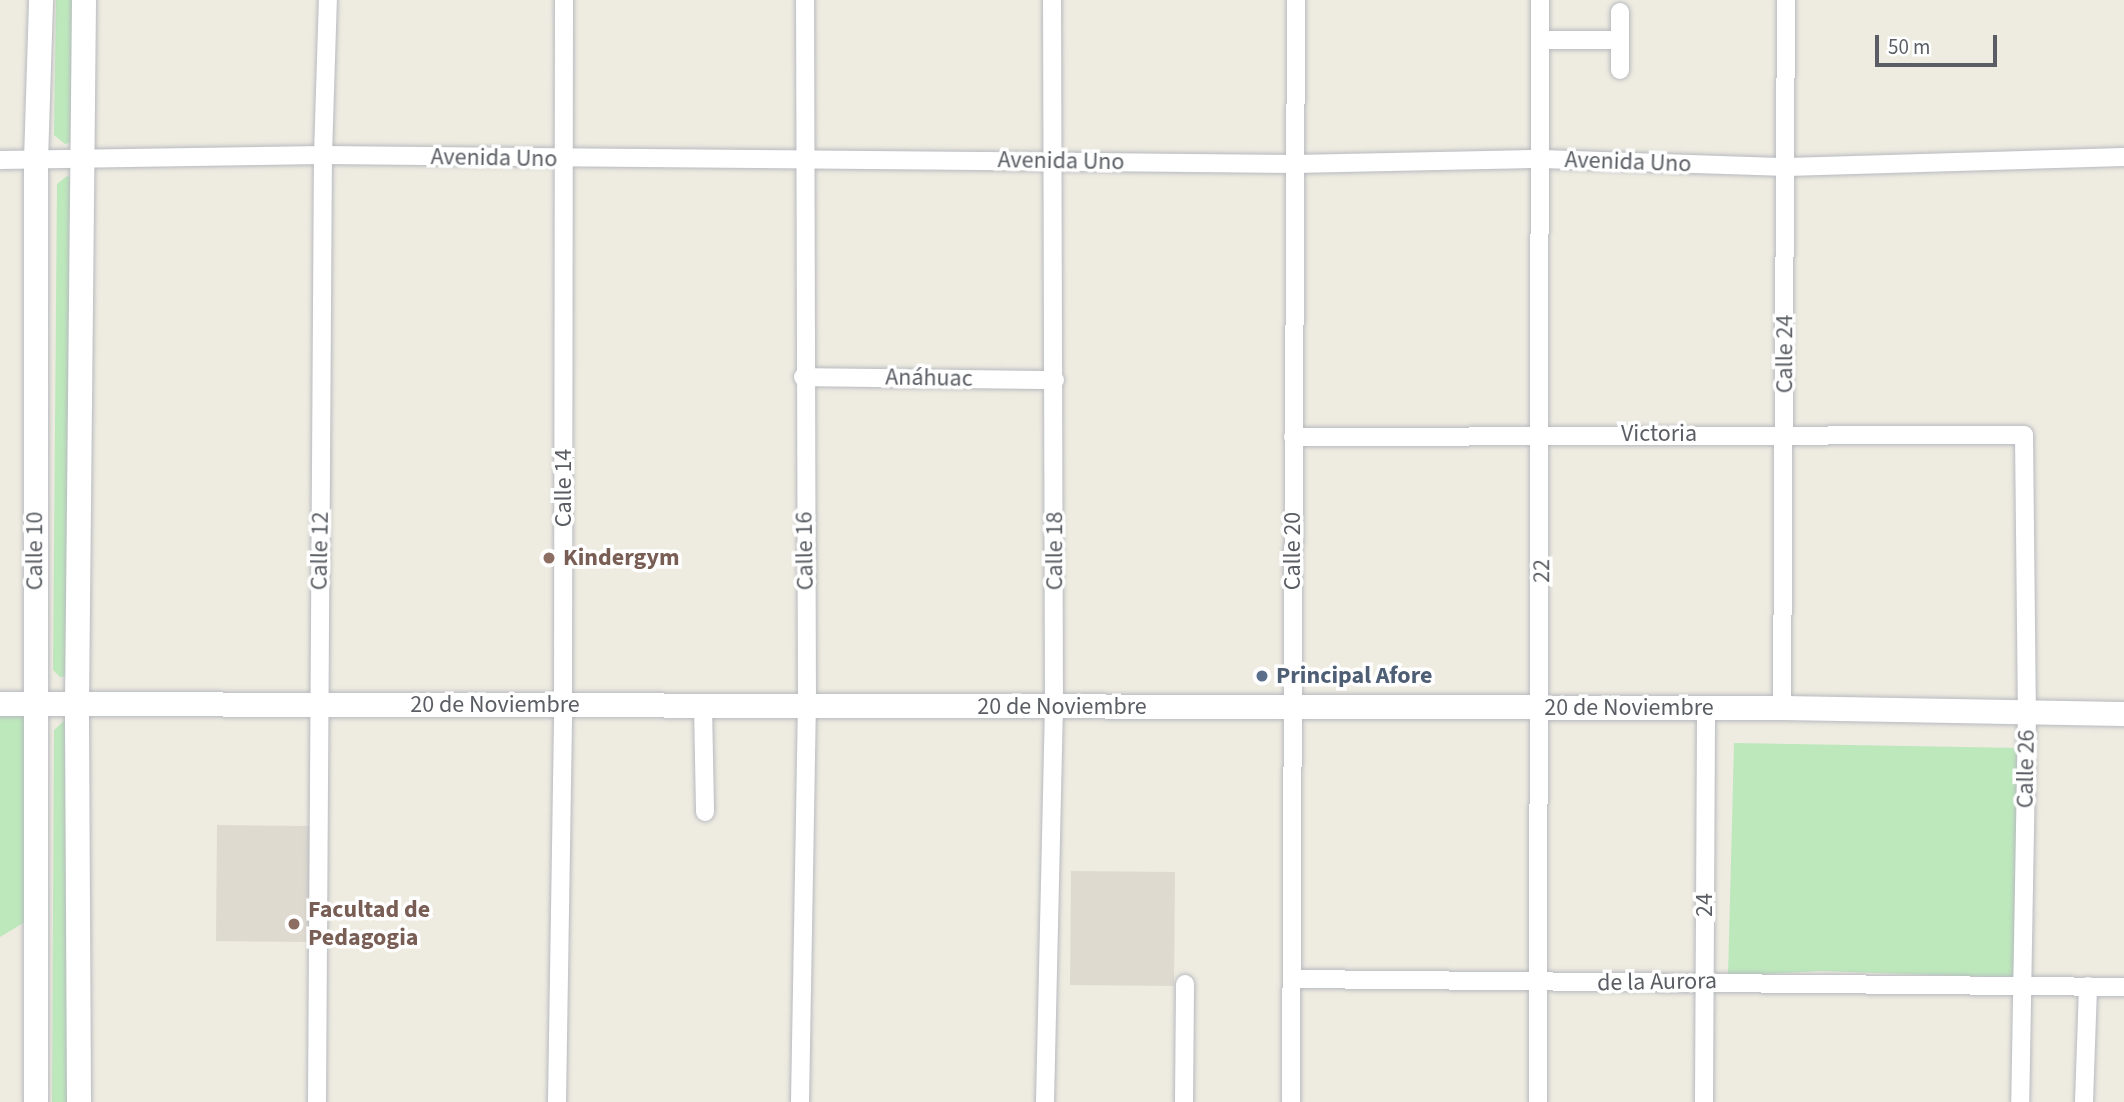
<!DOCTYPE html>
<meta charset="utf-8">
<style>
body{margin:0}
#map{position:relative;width:2124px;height:1102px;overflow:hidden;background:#eeebe1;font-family:"Source Sans 3",sans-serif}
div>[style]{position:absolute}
.education>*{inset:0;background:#dedad0}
.green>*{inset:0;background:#bde8bc}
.roads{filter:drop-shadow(0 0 2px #b7babf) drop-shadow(0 0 2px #b7babf)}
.minor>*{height:18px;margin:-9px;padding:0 9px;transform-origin:9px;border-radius:9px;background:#fff}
.secondary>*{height:24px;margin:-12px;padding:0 12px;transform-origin:12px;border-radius:12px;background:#fff}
.dots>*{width:19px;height:19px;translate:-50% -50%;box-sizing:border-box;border:4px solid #fff;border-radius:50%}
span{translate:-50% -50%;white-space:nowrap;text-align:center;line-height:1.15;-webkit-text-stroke:7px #fff;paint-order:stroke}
.street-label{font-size:24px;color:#5a5e64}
.education-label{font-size:24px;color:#785e54;font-weight:700}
.left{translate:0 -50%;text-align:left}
.service-label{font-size:24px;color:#4e5e75;font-weight:700}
.scale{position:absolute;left:1875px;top:35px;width:122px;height:32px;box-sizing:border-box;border:4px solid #5a5e64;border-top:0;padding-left:9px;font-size:21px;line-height:24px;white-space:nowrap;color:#5a5e64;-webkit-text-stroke:5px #fff;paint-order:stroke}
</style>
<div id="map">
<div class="education">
<i style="clip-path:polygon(217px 825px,311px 826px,309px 942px,216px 941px)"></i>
<i style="clip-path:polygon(1071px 871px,1175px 872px,1174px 986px,1070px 985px)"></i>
</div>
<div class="green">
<i style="clip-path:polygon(56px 0,77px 0,72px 142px,65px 144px,54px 135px)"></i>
<i style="clip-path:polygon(67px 176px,70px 177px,66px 676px,60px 677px,53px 670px,57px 184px)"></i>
<i style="clip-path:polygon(0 706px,30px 706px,25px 922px,0 937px)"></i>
<i style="clip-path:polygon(64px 721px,68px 722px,69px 1102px,52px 1102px,54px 730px)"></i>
<i style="clip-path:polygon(1734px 743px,2021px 748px,2020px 978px,1821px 971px,1728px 976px)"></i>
</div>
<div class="roads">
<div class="minor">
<i style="left:1620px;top:12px;width:58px;rotate:90deg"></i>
<i style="left:1540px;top:40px;width:79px"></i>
<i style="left:0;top:160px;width:323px;rotate:-0.9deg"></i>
<i style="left:323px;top:155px;width:971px;rotate:0.53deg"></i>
<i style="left:1294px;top:164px;width:248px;rotate:-1.2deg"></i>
<i style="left:1542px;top:159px;width:245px;rotate:1.9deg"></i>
<i style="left:1787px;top:167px;width:337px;rotate:-1.7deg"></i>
<i style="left:803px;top:377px;width:252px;rotate:0.7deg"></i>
<i style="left:1293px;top:437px;width:731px;rotate:-0.16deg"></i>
<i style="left:2024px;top:435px;width:279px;rotate:89.4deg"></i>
<i style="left:2027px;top:714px;width:388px;rotate:91deg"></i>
<i style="left:703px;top:706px;width:106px;rotate:88.9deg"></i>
<i style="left:1782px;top:708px;width:708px;rotate:-89.68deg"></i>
<i style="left:1292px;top:979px;width:832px;rotate:0.55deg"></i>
<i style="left:317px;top:1102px;width:947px;rotate:-89.64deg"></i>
<i style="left:323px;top:155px;width:155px;rotate:-88.2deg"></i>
<i style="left:557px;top:1102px;width:397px;rotate:-89.1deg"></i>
<i style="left:563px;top:705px;width:705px;rotate:-89.92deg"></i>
<i style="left:800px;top:1102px;width:396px;rotate:-89deg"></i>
<i style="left:807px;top:706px;width:706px;rotate:-90.16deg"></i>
<i style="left:1045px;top:1102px;width:396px;rotate:-88.7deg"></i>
<i style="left:1054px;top:706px;width:706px;rotate:-90.16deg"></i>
<i style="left:1184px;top:1102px;width:118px;rotate:-89.5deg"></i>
<i style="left:1291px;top:1102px;width:1102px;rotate:-89.74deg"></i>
<i style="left:1538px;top:1102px;width:1102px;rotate:-89.9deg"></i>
<i style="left:1704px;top:1102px;width:394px;rotate:-89.7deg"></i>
<i style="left:2084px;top:1102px;width:116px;rotate:-88deg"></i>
</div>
<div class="secondary">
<i style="left:0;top:704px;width:1782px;rotate:0.13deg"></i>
<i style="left:1782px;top:708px;width:342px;rotate:1deg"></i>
<i style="left:36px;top:1102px;width:941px;rotate:-90deg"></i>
<i style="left:36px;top:161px;width:161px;rotate:-88.2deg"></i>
<i style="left:79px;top:1102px;width:398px;rotate:-90.3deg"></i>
<i style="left:77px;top:704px;width:704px;rotate:-89.43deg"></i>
</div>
</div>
<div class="dots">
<i style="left:549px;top:558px;background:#8d6e63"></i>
<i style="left:1262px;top:676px;background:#5c6f8a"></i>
<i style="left:294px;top:924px;background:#8d6e63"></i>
</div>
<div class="street-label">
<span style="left:494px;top:158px;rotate:1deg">Avenida Uno</span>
<span style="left:1061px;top:161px;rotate:1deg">Avenida Uno</span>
<span style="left:1628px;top:162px;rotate:2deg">Avenida Uno</span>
<span style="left:1785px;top:354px;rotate:-90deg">Calle 24</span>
<span style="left:929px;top:378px;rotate:1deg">Anáhuac</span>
<span style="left:1659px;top:434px">Victoria</span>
<span style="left:564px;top:488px;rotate:-90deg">Calle 14</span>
<span style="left:35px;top:551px;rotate:-90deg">Calle 10</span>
<span style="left:320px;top:551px;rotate:-89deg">Calle 12</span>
<span style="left:805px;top:551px;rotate:-91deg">Calle 16</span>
<span style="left:1055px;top:551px;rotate:-90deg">Calle 18</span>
<span style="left:1293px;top:551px;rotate:-90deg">Calle 20</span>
<span style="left:1542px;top:571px;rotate:-90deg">22</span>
<span style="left:495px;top:705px">20 de Noviembre</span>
<span style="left:1062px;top:707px">20 de Noviembre</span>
<span style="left:1629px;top:708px">20 de Noviembre</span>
<span style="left:2026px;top:769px;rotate:-89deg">Calle 26</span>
<span style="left:1705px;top:905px;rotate:-90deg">24</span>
<span style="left:1657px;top:982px;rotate:-1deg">de la Aurora</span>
</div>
<div class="education-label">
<span class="left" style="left:563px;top:558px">Kindergym</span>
<span class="left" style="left:308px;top:924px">Facultad de<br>Pedagogia</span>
</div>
<div class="service-label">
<span class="left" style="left:1276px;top:676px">Principal Afore</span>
</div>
<div class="scale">50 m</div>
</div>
